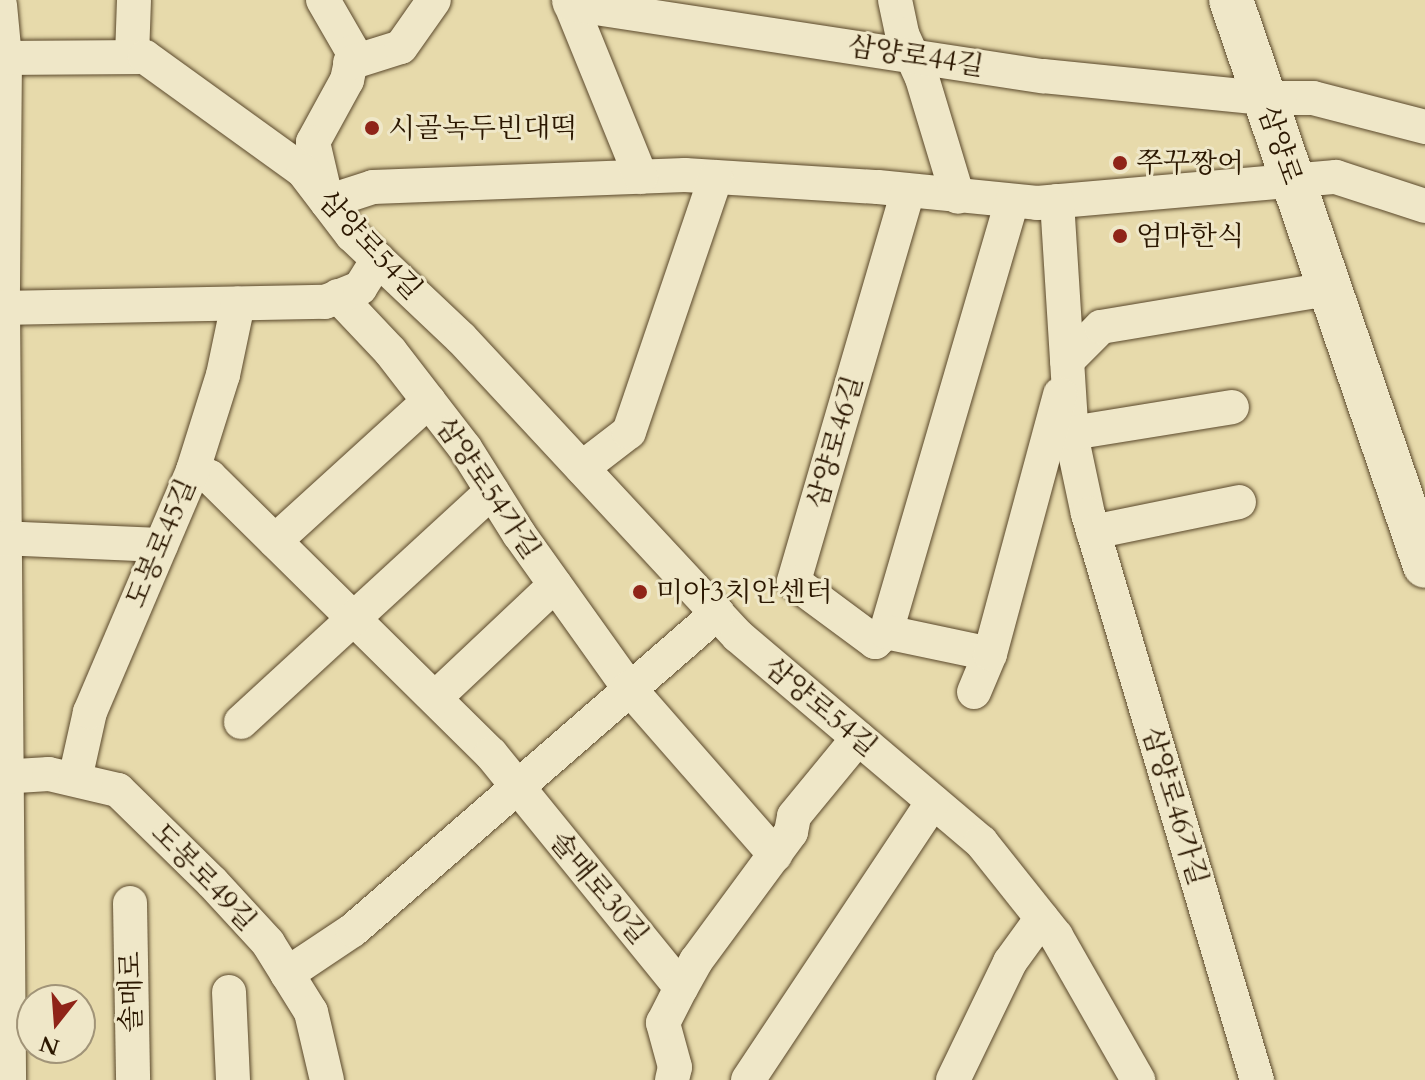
<!DOCTYPE html>
<meta charset="utf-8">
<style>
body{margin:0}
#map{position:relative;width:1425px;height:1080px;overflow:hidden;background:#e7daab;font-family:Cardo,"Noto Serif KR",serif}
div>[style]{position:absolute}
.roads{filter:drop-shadow(0 0 2px #5a482b) drop-shadow(0 0 2px #5a482b)}
.minor>*{height:34px;margin:-17px;padding:0 17px;transform-origin:17px;border-radius:17px;background:#efe7c8}
.secondary>*{height:44px;margin:-22px;padding:0 22px;transform-origin:22px;border-radius:22px;background:#efe7c8}
.dots>*{width:22px;height:22px;translate:-50% -50%;box-sizing:border-box;border:4px solid #efe7c8;border-radius:50%}
span{translate:-50% -50%;white-space:nowrap;text-align:center;line-height:1.15;-webkit-text-stroke:6px #efe7c8;paint-order:stroke}
.street-label{font-size:28px;color:#2b1700}
.poi-label{font-size:28px;color:#2b1700}
.left{translate:0 -50%;text-align:left}
.north{position:absolute;left:16px;top:984px;width:80px;height:80px;box-sizing:border-box;background:#efe7c8;border:2px solid #a19478;border-radius:50%;rotate:197deg;font-size:22px;font-weight:700;line-height:32px;text-align:center;color:#2b1700}
.north::after{content:'';display:block;margin:auto;width:28px;height:36px;background:#8f2418;clip-path:polygon(50% 0,100% 100%,50% 72%,0 100%)}
</style>
<div id="map">
<div class="roads">
<div class="minor">
<i style="left:323px;top:0;width:60px;rotate:60deg"></i>
<i style="left:353px;top:52px;width:29px;rotate:102deg"></i>
<i style="left:347px;top:80px;width:71px;rotate:118.7deg"></i>
<i style="left:313px;top:142px;width:62px;rotate:76.9deg"></i>
<i style="left:327px;top:202px;width:48px;rotate:-18.1deg"></i>
<i style="left:373px;top:187px;width:312px;rotate:-2.2deg"></i>
<i style="left:685px;top:175px;width:193px;rotate:3.6deg"></i>
<i style="left:878px;top:187px;width:160px;rotate:5.7deg"></i>
<i style="left:1037px;top:203px;width:300px;rotate:-5deg"></i>
<i style="left:1336px;top:177px;width:94px;rotate:18deg"></i>
<i style="left:569px;top:0;width:191px;rotate:67.9deg"></i>
<i style="left:895px;top:0;width:35px;rotate:78deg"></i>
<i style="left:902px;top:34px;width:48px;rotate:65.6deg"></i>
<i style="left:922px;top:78px;width:124px;rotate:73.2deg"></i>
<i style="left:570px;top:4px;width:478px;rotate:8.7deg"></i>
<i style="left:1043px;top:76px;width:222px;rotate:5.7deg"></i>
<i style="left:1264px;top:98px;width:49px"></i>
<i style="left:1313px;top:98px;width:116px;rotate:14.5deg"></i>
<i style="left:0;top:5px;width:53px;rotate:84.6deg"></i>
<i style="left:5px;top:58px;width:250px;rotate:90.5deg"></i>
<i style="left:3px;top:308px;width:772px;rotate:89.55deg"></i>
<i style="left:132px;top:57px;width:57px;rotate:-88deg"></i>
<i style="left:0;top:58px;width:145px;rotate:-0.4deg"></i>
<i style="left:145px;top:57px;width:195px;rotate:35.8deg"></i>
<i style="left:303px;top:171px;width:81px;rotate:52.6deg"></i>
<i style="left:352px;top:235px;width:150px;rotate:43.4deg"></i>
<i style="left:461px;top:338px;width:407px;rotate:47.1deg"></i>
<i style="left:738px;top:636px;width:319px;rotate:40.3deg"></i>
<i style="left:981px;top:842px;width:120px;rotate:51.4deg"></i>
<i style="left:1056px;top:936px;width:166px;rotate:60.3deg"></i>
<i style="left:350px;top:63px;width:53px;rotate:-17.4deg"></i>
<i style="left:401px;top:47px;width:57px;rotate:-54.9deg"></i>
<i style="left:908px;top:191px;width:407px;rotate:106.3deg"></i>
<i style="left:794px;top:582px;width:101px;rotate:36.5deg"></i>
<i style="left:875px;top:642px;width:15px;rotate:-42deg"></i>
<i style="left:886px;top:632px;width:449px;rotate:-73.7deg"></i>
<i style="left:1057px;top:201px;width:238px;rotate:86.4deg"></i>
<i style="left:1072px;top:439px;width:77px;rotate:78deg"></i>
<i style="left:1088px;top:514px;width:591px;rotate:73.38deg"></i>
<i style="left:338px;top:296px;width:76px;rotate:46.6deg"></i>
<i style="left:390px;top:351px;width:123px;rotate:52.3deg"></i>
<i style="left:465px;top:448px;width:102px;rotate:57.9deg"></i>
<i style="left:519px;top:534px;width:189px;rotate:54.5deg"></i>
<i style="left:629px;top:688px;width:222px;rotate:48.8deg"></i>
<i style="left:0;top:308px;width:325px;rotate:-1.1deg"></i>
<i style="left:325px;top:302px;width:38px;rotate:-22deg"></i>
<i style="left:360px;top:288px;width:34px;rotate:-58deg"></i>
<i style="left:1067px;top:361px;width:48px;rotate:-45deg"></i>
<i style="left:1101px;top:327px;width:230px;rotate:-9.5deg"></i>
<i style="left:1072px;top:433px;width:162px;rotate:-9.2deg"></i>
<i style="left:582px;top:468px;width:59px;rotate:-37.5deg"></i>
<i style="left:629px;top:432px;width:269px;rotate:-71.2deg"></i>
<i style="left:193px;top:470px;width:18px;rotate:22deg"></i>
<i style="left:210px;top:477px;width:395px;rotate:44.6deg"></i>
<i style="left:491px;top:754px;width:301px;rotate:50.9deg"></i>
<i style="left:1093px;top:532px;width:149px;rotate:-11.6deg"></i>
<i style="left:0;top:538px;width:161px;rotate:2.5deg"></i>
<i style="left:275px;top:541px;width:208px;rotate:-42.3deg"></i>
<i style="left:886px;top:632px;width:106px;rotate:11.9deg"></i>
<i style="left:974px;top:692px;width:41px;rotate:-67.2deg"></i>
<i style="left:990px;top:654px;width:269px;rotate:-74.9deg"></i>
<i style="left:435px;top:698px;width:165px;rotate:-43.3deg"></i>
<i style="left:241px;top:722px;width:341px;rotate:-42.6deg"></i>
<i style="left:0;top:777px;width:49px;rotate:-3.5deg"></i>
<i style="left:49px;top:774px;width:71px;rotate:13.1deg"></i>
<i style="left:118px;top:790px;width:132px;rotate:44.4deg"></i>
<i style="left:212px;top:882px;width:83px;rotate:47.4deg"></i>
<i style="left:268px;top:943px;width:81px;rotate:58.1deg"></i>
<i style="left:311px;top:1012px;width:70px;rotate:76.8deg"></i>
<i style="left:75px;top:779px;width:69px;rotate:-77.4deg"></i>
<i style="left:90px;top:712px;width:263px;rotate:-66.9deg"></i>
<i style="left:193px;top:470px;width:100px;rotate:-72.5deg"></i>
<i style="left:223px;top:375px;width:73px;rotate:-78.1deg"></i>
<i style="left:130px;top:903px;width:177px;rotate:89deg"></i>
<i style="left:287px;top:974px;width:79px;rotate:-33.7deg"></i>
<i style="left:353px;top:930px;width:483px;rotate:-41deg"></i>
<i style="left:229px;top:992px;width:88px;rotate:87.4deg"></i>
<i style="left:672px;top:1080px;width:13px;rotate:-77deg"></i>
<i style="left:675px;top:1067px;width:46px;rotate:-105.3deg"></i>
<i style="left:663px;top:1023px;width:39px;rotate:-63deg"></i>
<i style="left:681px;top:988px;width:31px;rotate:-61deg"></i>
<i style="left:696px;top:961px;width:160px;rotate:-53.6deg"></i>
<i style="left:791px;top:832px;width:16px;rotate:-79deg"></i>
<i style="left:794px;top:816px;width:101px;rotate:-50.6deg"></i>
<i style="left:748px;top:1080px;width:334px;rotate:-56.4deg"></i>
<i style="left:953px;top:1080px;width:131px;rotate:-64.2deg"></i>
<i style="left:1010px;top:962px;width:54px;rotate:-54deg"></i>
</div>
<div class="secondary">
<i style="left:1231px;top:0;width:598px;rotate:71.08deg"></i>
</div>
</div>
<div class="dots">
<i style="left:372px;top:128px;background:#8f2418"></i>
<i style="left:1120px;top:163px;background:#8f2418"></i>
<i style="left:1120px;top:236px;background:#8f2418"></i>
<i style="left:640px;top:592px;background:#8f2418"></i>
</div>
<div class="street-label">
<span style="left:916px;top:56px;rotate:9deg">삼양로44길</span>
<span style="left:1280px;top:145px;rotate:71deg">삼양로</span>
<span style="left:370px;top:245px;rotate:47deg">삼양로54길</span>
<span style="left:835px;top:442px;rotate:-74deg">삼양로46길</span>
<span style="left:488px;top:488px;rotate:56deg">삼양로54가길</span>
<span style="left:161px;top:543px;rotate:-67deg">도봉로45길</span>
<span style="left:821px;top:707px;rotate:40deg">삼양로54길</span>
<span style="left:1175px;top:806px;rotate:73deg">삼양로46가길</span>
<span style="left:204px;top:877px;rotate:46deg">도봉로49길</span>
<span style="left:599px;top:888px;rotate:50deg">솔매로30길</span>
<span style="left:131px;top:992px;rotate:-91deg">솔매로</span>
</div>
<div class="poi-label">
<span class="left" style="left:388px;top:128px">시골녹두빈대떡</span>
<span class="left" style="left:1136px;top:163px">쭈꾸짱어</span>
<span class="left" style="left:1136px;top:236px">엄마한식</span>
<span class="left" style="left:656px;top:592px">미아3치안센터</span>
</div>
<div class="north">N</div>
</div>
